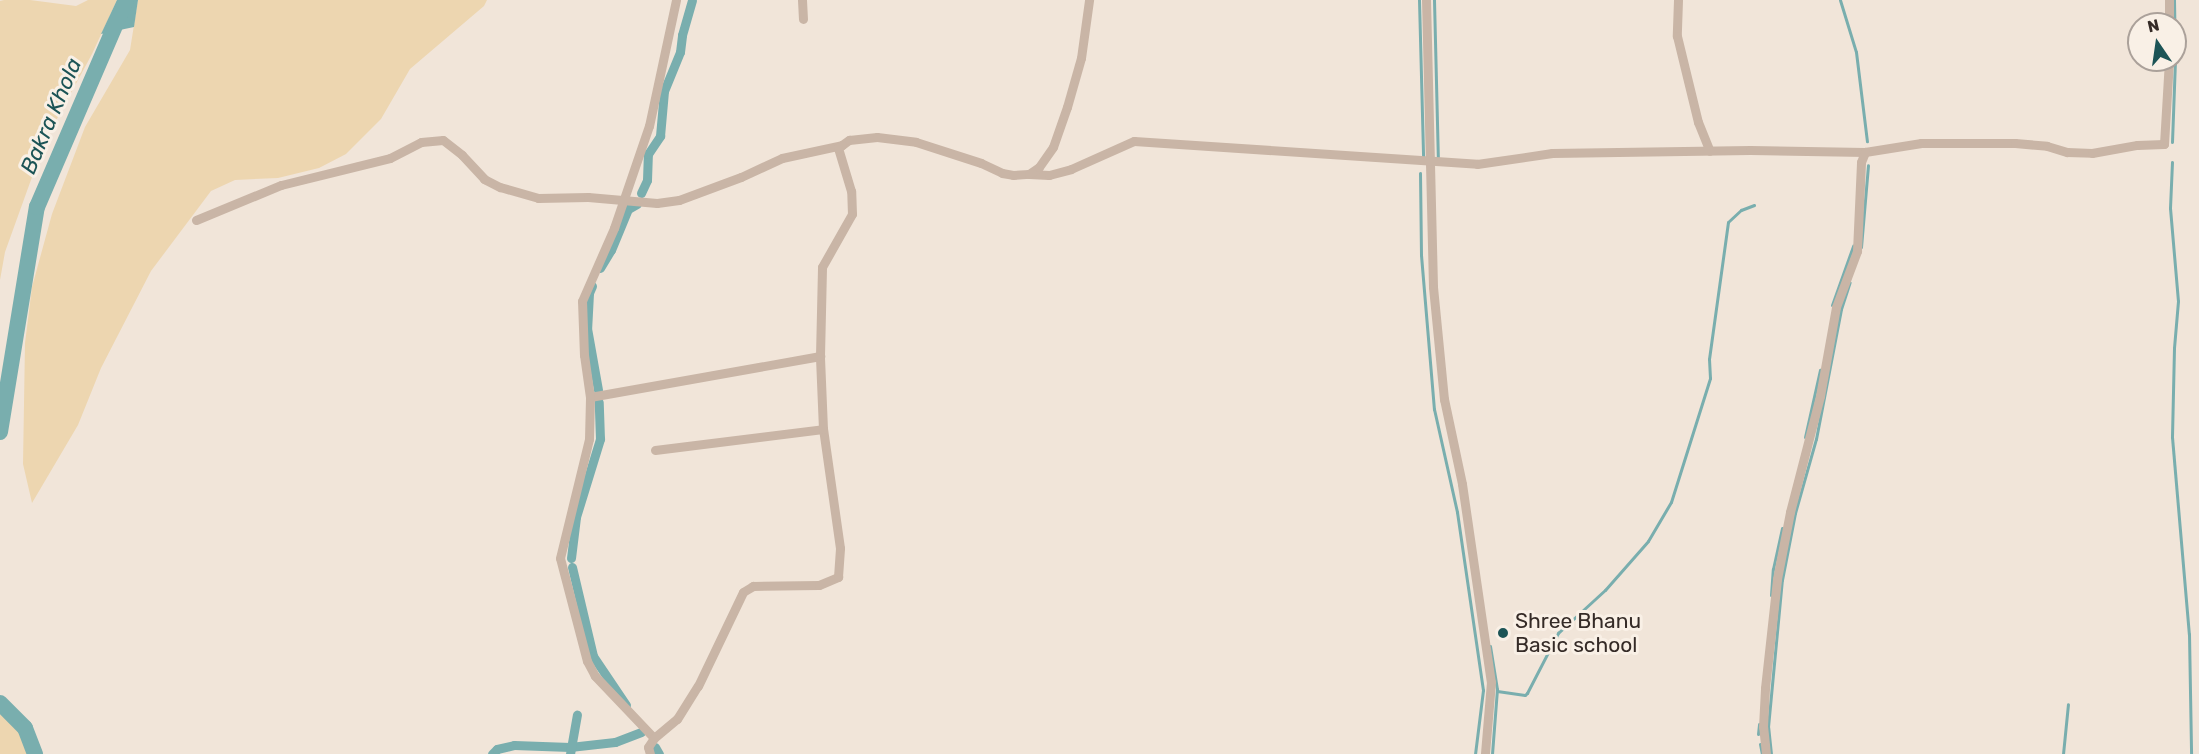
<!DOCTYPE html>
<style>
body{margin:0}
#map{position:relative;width:2199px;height:754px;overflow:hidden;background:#f1e5d9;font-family:Rubik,sans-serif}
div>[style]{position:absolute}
.sand>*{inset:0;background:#edd6b0}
.water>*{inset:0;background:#79aeae}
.stream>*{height:3px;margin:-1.5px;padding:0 1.5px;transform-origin:1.5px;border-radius:1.5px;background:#79aeae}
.canal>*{height:9px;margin:-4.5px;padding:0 4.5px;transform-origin:4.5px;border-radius:4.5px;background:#79aeae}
.river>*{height:16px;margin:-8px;padding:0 8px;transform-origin:8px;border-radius:8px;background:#79aeae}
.minor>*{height:9px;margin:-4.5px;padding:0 4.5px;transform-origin:4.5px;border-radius:4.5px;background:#c9b5a6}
.dots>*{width:16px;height:16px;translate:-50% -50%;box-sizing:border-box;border:3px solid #f9f0e6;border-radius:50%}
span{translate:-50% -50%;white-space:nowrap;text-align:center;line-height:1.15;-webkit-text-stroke:6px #f9f0e6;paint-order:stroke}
.poi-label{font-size:21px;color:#352b27}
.left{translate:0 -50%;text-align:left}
.water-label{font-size:22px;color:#1c5456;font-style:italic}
.north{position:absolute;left:2127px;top:12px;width:60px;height:60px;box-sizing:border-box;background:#f9f0e6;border:2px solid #aba19a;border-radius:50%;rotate:347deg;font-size:16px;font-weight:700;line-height:24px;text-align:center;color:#352b27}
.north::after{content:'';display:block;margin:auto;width:21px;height:27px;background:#1c5456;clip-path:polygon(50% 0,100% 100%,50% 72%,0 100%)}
</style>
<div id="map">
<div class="sand">
<i style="clip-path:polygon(4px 0,30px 0,76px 6px,88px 0,117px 0,92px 54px,45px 141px,5px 252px,0 280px,0 1px)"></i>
<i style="clip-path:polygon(138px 0,487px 0,484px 6px,410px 69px,381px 119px,346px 154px,319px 168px,278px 178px,235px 180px,211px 191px,151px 271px,101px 368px,78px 425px,32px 503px,23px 464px,25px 343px,32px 287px,52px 214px,85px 127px,130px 50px)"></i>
<i style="clip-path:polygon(0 714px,17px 728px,30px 754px,0 754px)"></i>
</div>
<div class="water">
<i style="clip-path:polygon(117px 0,138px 0,134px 27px,101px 34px)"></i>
</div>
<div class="stream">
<i style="left:1419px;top:0;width:157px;rotate:88.5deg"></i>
<i style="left:1434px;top:0;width:160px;rotate:88.6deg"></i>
<i style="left:1840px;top:0;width:54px;rotate:72.9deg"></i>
<i style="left:1856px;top:52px;width:90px;rotate:83deg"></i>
<i style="left:2174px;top:0;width:57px;rotate:89deg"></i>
<i style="left:2172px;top:142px;width:82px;rotate:-87.9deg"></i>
<i style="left:2172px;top:162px;width:46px;rotate:92.5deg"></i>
<i style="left:2170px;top:208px;width:93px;rotate:85.1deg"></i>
<i style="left:2178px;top:301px;width:47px;rotate:94.9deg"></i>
<i style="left:2174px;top:348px;width:89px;rotate:91.3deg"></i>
<i style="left:2172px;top:437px;width:198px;rotate:85.1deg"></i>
<i style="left:2189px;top:634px;width:120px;rotate:89deg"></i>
<i style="left:1420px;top:173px;width:82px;rotate:89.3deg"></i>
<i style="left:1421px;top:255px;width:155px;rotate:85.2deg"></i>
<i style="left:1434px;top:409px;width:106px;rotate:77.4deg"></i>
<i style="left:1457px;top:512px;width:180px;rotate:81.7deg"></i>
<i style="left:1483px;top:690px;width:64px;rotate:97.1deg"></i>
<i style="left:1861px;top:247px;width:82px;rotate:-85.1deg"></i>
<i style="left:1832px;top:305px;width:63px;rotate:-70.4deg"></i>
<i style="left:1805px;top:437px;width:69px;rotate:-77.4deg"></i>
<i style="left:1771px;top:595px;width:26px;rotate:-86deg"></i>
<i style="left:1773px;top:569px;width:42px;rotate:-77.6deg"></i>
<i style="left:1490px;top:646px;width:44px;rotate:80.8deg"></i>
<i style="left:1497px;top:689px;width:65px;rotate:94.4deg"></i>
<i style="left:1497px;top:691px;width:28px;rotate:8deg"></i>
<i style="left:1525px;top:695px;width:3px;rotate:-45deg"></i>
<i style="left:1527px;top:693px;width:68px;rotate:-62.7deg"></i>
<i style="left:1558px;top:633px;width:64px;rotate:-42.5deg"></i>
<i style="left:1605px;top:590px;width:65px;rotate:-48.7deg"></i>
<i style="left:1648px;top:541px;width:45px;rotate:-59.5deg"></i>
<i style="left:1671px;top:502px;width:130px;rotate:-72.5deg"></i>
<i style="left:1710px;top:378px;width:19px;rotate:-93deg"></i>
<i style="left:1709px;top:359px;width:138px;rotate:-82.1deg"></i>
<i style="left:1728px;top:222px;width:18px;rotate:-43deg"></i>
<i style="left:1741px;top:210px;width:14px;rotate:-21deg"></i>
<i style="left:1758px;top:734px;width:10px;rotate:-84deg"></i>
<i style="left:1760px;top:744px;width:10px;rotate:79deg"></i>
<i style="left:1771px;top:754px;width:27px;rotate:-96deg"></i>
<i style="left:1768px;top:727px;width:148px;rotate:-84.6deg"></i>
<i style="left:1782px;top:580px;width:68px;rotate:-79deg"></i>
<i style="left:1795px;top:513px;width:77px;rotate:-74.2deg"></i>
<i style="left:1816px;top:439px;width:132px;rotate:-79.1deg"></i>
<i style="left:1841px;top:309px;width:28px;rotate:-72deg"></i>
<i style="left:2063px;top:754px;width:50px;rotate:-84.3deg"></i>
</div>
<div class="canal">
<i style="left:641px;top:193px;width:14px;rotate:-65deg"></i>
<i style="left:647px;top:180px;width:26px;rotate:-88deg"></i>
<i style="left:648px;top:154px;width:22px;rotate:-56deg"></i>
<i style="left:660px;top:136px;width:45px;rotate:-84.9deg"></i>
<i style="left:664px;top:91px;width:42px;rotate:-67.7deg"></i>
<i style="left:680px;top:52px;width:17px;rotate:-83deg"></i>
<i style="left:682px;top:35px;width:36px;rotate:-74deg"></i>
<i style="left:600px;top:268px;width:21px;rotate:-59deg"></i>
<i style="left:611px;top:250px;width:44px;rotate:-67.5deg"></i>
<i style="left:628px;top:209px;width:10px;rotate:-29deg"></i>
<i style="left:592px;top:286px;width:8px;rotate:113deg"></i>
<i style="left:589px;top:293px;width:35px;rotate:93deg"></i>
<i style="left:587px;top:328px;width:63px;rotate:79.9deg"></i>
<i style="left:571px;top:558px;width:41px;rotate:-83deg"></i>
<i style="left:576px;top:517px;width:82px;rotate:-72.9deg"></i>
<i style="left:600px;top:439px;width:37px;rotate:-92deg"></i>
<i style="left:572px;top:567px;width:91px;rotate:76.7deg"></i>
<i style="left:593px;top:656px;width:59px;rotate:56deg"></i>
<i style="left:655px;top:747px;width:8px;rotate:60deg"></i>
<i style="left:492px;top:754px;width:7px;rotate:-45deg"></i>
<i style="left:497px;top:749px;width:17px;rotate:-13deg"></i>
<i style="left:514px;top:745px;width:56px;rotate:2deg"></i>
<i style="left:570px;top:747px;width:45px;rotate:-6.3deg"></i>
<i style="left:615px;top:742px;width:28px;rotate:-21deg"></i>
<i style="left:570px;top:754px;width:40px;rotate:-80deg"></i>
</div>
<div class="river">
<i style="left:0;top:432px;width:228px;rotate:-80.7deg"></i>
<i style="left:37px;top:207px;width:225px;rotate:-66.7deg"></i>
<i style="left:0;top:703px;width:35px;rotate:45deg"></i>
<i style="left:25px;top:728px;width:28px;rotate:69deg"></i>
</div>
<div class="minor">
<i style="left:802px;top:0;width:19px;rotate:87deg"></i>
<i style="left:1426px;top:0;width:287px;rotate:88.6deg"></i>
<i style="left:1433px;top:287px;width:113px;rotate:84.4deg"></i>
<i style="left:1444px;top:399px;width:87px;rotate:78deg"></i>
<i style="left:1462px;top:484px;width:200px;rotate:81.7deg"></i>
<i style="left:1491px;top:682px;width:72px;rotate:94.8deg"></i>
<i style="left:1678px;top:0;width:36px;rotate:92deg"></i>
<i style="left:1677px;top:36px;width:89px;rotate:76.3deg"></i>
<i style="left:1698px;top:122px;width:31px;rotate:68deg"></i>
<i style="left:2169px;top:0;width:24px;rotate:90deg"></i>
<i style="left:1029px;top:174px;width:20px;rotate:3deg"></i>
<i style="left:1049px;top:175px;width:23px;rotate:-15deg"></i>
<i style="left:1071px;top:169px;width:69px;rotate:-24deg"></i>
<i style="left:1134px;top:141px;width:344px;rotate:3.8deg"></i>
<i style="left:1477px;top:164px;width:76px;rotate:-8.3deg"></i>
<i style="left:1552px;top:153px;width:198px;rotate:-0.9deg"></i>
<i style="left:1750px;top:150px;width:115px;rotate:1deg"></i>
<i style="left:1865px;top:152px;width:57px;rotate:-9.1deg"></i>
<i style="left:1921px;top:143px;width:94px"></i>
<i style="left:2015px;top:143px;width:32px;rotate:5deg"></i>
<i style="left:2047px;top:146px;width:21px;rotate:17deg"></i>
<i style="left:2067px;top:152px;width:25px;rotate:2deg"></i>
<i style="left:2092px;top:153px;width:46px;rotate:-10.1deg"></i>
<i style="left:2137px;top:145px;width:27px;rotate:-2deg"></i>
<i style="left:2164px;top:144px;width:84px;rotate:-86.6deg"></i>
<i style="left:196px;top:220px;width:92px;rotate:-22.4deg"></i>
<i style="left:281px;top:185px;width:112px;rotate:-13.9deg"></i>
<i style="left:390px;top:158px;width:35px;rotate:-27deg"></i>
<i style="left:421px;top:142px;width:22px;rotate:-5deg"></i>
<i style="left:443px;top:140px;width:24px;rotate:38deg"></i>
<i style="left:462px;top:155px;width:33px;rotate:47deg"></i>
<i style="left:484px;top:179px;width:18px;rotate:27deg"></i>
<i style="left:500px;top:187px;width:40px;rotate:16deg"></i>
<i style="left:538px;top:198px;width:50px;rotate:-1.1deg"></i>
<i style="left:588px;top:197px;width:69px;rotate:5deg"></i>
<i style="left:657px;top:203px;width:22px;rotate:-8deg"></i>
<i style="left:679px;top:200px;width:66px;rotate:-20.4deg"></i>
<i style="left:741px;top:177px;width:45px;rotate:-24.9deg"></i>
<i style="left:782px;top:158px;width:61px;rotate:-12.2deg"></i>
<i style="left:842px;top:145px;width:9px;rotate:-36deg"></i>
<i style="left:849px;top:140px;width:28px;rotate:-6deg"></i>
<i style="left:877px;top:137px;width:39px;rotate:7deg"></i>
<i style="left:916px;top:142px;width:68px;rotate:17.9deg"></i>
<i style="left:981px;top:163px;width:23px;rotate:25deg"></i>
<i style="left:1002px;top:173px;width:11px;rotate:10deg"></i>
<i style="left:1013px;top:175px;width:16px;rotate:-4deg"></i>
<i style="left:1029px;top:174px;width:12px;rotate:-35deg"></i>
<i style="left:1039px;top:167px;width:24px;rotate:-55deg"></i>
<i style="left:1053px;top:147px;width:42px;rotate:-70.7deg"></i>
<i style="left:1067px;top:107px;width:51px;rotate:-74.1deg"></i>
<i style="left:1081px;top:58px;width:59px;rotate:-82.1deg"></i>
<i style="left:590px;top:397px;width:234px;rotate:-10.1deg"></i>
<i style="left:655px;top:450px;width:169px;rotate:-7.1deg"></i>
<i style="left:654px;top:738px;width:86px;rotate:-133.6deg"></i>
<i style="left:595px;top:676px;width:17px;rotate:-118deg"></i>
<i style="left:587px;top:661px;width:106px;rotate:-104.7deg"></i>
<i style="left:560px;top:558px;width:122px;rotate:-76.3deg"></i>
<i style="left:589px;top:439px;width:42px;rotate:-88.6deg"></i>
<i style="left:590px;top:397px;width:42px;rotate:-98.1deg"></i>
<i style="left:584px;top:355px;width:54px;rotate:-92.1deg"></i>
<i style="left:582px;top:301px;width:80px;rotate:-66.3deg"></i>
<i style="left:614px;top:228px;width:108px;rotate:-71.1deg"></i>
<i style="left:649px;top:126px;width:129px;rotate:-77.9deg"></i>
<i style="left:650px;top:754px;width:7px;rotate:-106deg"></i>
<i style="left:648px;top:747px;width:11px;rotate:-56deg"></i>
<i style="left:654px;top:738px;width:30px;rotate:-40deg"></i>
<i style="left:677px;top:719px;width:39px;rotate:-58deg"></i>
<i style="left:698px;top:686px;width:104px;rotate:-64.4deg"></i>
<i style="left:743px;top:592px;width:12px;rotate:-31deg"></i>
<i style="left:753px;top:586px;width:66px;rotate:-0.9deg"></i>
<i style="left:819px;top:585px;width:21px;rotate:-23deg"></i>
<i style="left:838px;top:577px;width:29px;rotate:-86deg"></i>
<i style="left:840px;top:548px;width:120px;rotate:-98.1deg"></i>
<i style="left:823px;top:429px;width:73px;rotate:-92.4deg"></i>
<i style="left:820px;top:356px;width:89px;rotate:-88.7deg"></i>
<i style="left:822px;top:267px;width:61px;rotate:-60.5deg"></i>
<i style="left:852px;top:214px;width:23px;rotate:-92deg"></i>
<i style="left:851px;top:191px;width:45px;rotate:-106.8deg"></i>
<i style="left:838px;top:148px;width:5px;rotate:-37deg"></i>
<i style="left:1766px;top:754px;width:27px;rotate:-96deg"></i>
<i style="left:1763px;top:727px;width:39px;rotate:-87deg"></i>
<i style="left:1765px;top:688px;width:110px;rotate:-83.7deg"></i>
<i style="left:1777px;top:579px;width:68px;rotate:-79deg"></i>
<i style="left:1790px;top:512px;width:120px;rotate:-75.5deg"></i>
<i style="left:1820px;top:396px;width:90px;rotate:-79.8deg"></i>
<i style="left:1836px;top:307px;width:60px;rotate:-69.4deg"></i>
<i style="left:1857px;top:251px;width:89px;rotate:-87.4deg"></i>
<i style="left:1861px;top:162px;width:11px;rotate:-68deg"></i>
</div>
<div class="dots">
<i style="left:1503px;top:633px;background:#1c5456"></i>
</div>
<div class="poi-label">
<span class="left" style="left:1515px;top:633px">Shree Bhanu<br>Basic school</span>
</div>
<div class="water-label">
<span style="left:51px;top:116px;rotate:-67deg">Bakra Khola</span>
</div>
<div class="north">N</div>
</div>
